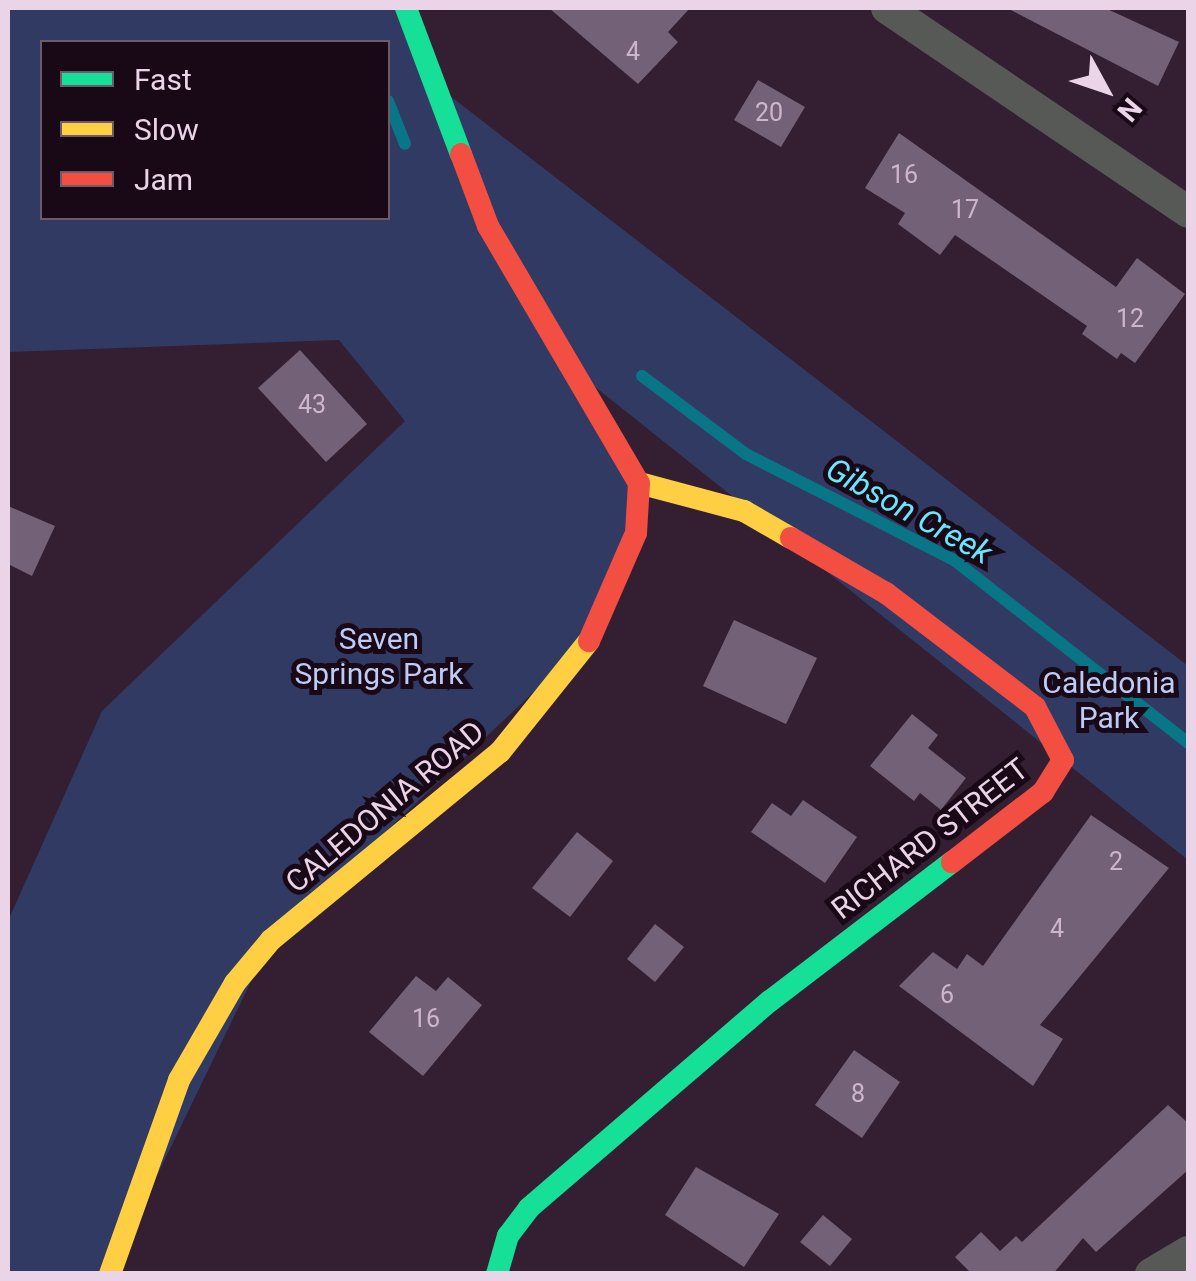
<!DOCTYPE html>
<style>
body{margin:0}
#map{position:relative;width:1196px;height:1281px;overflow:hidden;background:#331f31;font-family:Roboto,sans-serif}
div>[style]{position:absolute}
.green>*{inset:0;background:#313a63}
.stream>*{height:12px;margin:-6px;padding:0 6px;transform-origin:6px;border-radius:6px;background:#097687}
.building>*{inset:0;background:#736178}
.street>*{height:32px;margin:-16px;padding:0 16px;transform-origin:16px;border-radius:16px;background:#575957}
.fast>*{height:22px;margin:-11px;padding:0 11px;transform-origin:11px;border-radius:11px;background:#16e098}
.slow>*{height:22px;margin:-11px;padding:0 11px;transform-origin:11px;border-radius:11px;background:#ffcf43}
.jam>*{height:22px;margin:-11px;padding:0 11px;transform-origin:11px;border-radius:11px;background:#f24e42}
span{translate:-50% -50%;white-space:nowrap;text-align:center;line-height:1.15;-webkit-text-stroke:10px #190917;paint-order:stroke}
.number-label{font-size:25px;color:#cdb6cc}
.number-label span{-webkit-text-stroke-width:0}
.park-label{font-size:30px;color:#beccf5}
.street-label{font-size:30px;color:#ebd3e8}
.water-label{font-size:32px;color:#66e9ff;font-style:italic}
.frame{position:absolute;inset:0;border:10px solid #ebd3e8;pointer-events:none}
.legend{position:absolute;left:40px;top:40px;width:350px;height:180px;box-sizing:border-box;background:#190917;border:2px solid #6d5a6b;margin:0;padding:12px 18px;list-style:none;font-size:30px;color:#ebd3e8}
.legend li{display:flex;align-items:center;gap:20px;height:50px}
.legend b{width:50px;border:2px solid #6d5a6b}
.north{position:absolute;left:1056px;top:40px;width:100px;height:100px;-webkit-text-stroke:8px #190917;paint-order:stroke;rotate:130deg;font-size:28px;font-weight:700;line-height:40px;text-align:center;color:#ebd3e8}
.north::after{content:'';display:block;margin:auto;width:35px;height:45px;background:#ebd3e8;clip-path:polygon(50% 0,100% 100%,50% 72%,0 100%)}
</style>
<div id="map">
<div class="green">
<i style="clip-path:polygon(evenodd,8px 8px,406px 8px,428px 79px,1188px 666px,1188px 860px,574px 370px,639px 483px,593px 636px,271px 940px,110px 1273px,8px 1273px,8px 921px,102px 711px,405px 421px,339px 340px,8px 352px,8px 8px,42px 42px,388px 42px,388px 218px,42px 218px,42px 42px)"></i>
</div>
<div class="stream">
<i style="left:388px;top:101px;width:46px;rotate:68.4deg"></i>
<i style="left:642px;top:376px;width:130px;rotate:36.9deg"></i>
<i style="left:746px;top:454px;width:233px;rotate:27deg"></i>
<i style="left:954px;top:560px;width:297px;rotate:38deg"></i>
</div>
<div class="building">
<i style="clip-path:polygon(549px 8px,690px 8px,668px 32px,678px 42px,638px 84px)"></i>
<i style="clip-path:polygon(1007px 8px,1105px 8px,1179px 42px,1158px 86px)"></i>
<i style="clip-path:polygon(758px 80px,805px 107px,781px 147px,734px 120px)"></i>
<i style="clip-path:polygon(899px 133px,1116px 287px,1137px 258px,1185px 294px,1135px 363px,1121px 353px,1117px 359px,1082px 334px,1087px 326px,955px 235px,940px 255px,898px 224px,905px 213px,865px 188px)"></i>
<i style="clip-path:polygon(300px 350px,367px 424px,326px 462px,258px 388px)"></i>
<i style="clip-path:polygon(8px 506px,55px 526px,32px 576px,8px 564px)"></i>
<i style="clip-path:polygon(734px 620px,817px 658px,786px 724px,703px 686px)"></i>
<i style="clip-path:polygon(912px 714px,938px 735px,928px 748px,966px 778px,941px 810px,920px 793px,914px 801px,870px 766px)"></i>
<i style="clip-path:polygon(803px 800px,857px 837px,825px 883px,751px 832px,772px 803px,791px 816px)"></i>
<i style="clip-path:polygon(1091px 815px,1169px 868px,1040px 1025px,1063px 1039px,1033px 1086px,899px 986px,933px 952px,957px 969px,967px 954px,983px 966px)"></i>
<i style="clip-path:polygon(577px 832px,613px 861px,570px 917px,532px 888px)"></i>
<i style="clip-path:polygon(655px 924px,684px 947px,655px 982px,627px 959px)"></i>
<i style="clip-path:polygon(416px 976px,436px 991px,448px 977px,482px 1005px,423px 1076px,369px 1032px)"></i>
<i style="clip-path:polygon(854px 1050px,900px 1082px,862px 1138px,815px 1105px)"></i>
<i style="clip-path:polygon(1168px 1105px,1188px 1123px,1188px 1170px,1096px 1252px,1083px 1238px,1053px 1274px,972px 1274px,955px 1257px,981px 1232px,1000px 1251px,1016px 1236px,1022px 1242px)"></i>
<i style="clip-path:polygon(696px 1167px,779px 1214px,744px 1267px,665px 1215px)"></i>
<i style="clip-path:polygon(823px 1215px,852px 1239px,830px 1266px,800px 1242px)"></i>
</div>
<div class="street">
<i style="left:887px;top:8px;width:364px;rotate:34.1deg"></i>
<i style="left:1151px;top:1274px;width:43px;rotate:-30.7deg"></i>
</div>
<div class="fast">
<i style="left:406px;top:8px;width:156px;rotate:69.4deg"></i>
<i style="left:497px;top:1274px;width:40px;rotate:-74deg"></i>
<i style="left:508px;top:1236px;width:35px;rotate:-53deg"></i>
<i style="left:529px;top:1208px;width:318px;rotate:-40.7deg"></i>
<i style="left:770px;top:1001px;width:229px;rotate:-37.4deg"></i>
</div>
<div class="slow">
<i style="left:639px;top:483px;width:109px;rotate:14.9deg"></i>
<i style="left:744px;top:511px;width:54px;rotate:29.9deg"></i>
<i style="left:110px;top:1274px;width:206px;rotate:-70.4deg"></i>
<i style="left:179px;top:1080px;width:112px;rotate:-60deg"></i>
<i style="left:235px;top:983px;width:56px;rotate:-50.1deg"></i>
<i style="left:271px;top:940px;width:296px;rotate:-39.4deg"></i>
<i style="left:500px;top:752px;width:142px;rotate:-51.3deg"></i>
</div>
<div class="jam">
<i style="left:461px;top:154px;width:77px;rotate:69.4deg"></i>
<i style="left:488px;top:226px;width:298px;rotate:59.6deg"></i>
<i style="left:639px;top:483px;width:50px;rotate:93.4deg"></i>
<i style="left:636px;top:533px;width:118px;rotate:113.5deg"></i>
<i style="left:791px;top:538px;width:110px;rotate:30.1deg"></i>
<i style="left:886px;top:593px;width:188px;rotate:37.4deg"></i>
<i style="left:1035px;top:707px;width:60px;rotate:62.2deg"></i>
<i style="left:1063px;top:760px;width:38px;rotate:122deg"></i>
<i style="left:1043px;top:792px;width:115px;rotate:142.4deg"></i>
</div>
<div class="number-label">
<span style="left:633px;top:52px">4</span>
<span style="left:769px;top:113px">20</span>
<span style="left:904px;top:175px">16</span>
<span style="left:965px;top:210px">17</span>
<span style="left:1130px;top:319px">12</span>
<span style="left:312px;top:405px">43</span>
<span style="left:1116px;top:862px">2</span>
<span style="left:1057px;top:929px">4</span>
<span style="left:947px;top:995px">6</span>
<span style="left:426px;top:1019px">16</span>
<span style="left:858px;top:1094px">8</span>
</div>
<div class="park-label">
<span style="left:379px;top:656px">Seven<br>Springs Park</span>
<span style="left:1109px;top:700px">Caledonia<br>Park</span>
</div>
<div class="street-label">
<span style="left:385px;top:807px;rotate:-40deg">CALEDONIA ROAD</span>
<span style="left:930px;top:839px;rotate:-38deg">RICHARD STREET</span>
</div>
<div class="water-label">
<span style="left:909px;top:511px;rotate:29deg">Gibson Creek</span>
</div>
<div class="frame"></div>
<ul class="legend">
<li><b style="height:12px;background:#16e098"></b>Fast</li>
<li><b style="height:12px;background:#ffcf43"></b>Slow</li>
<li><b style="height:12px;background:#f24e42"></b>Jam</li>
</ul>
<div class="north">N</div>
</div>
